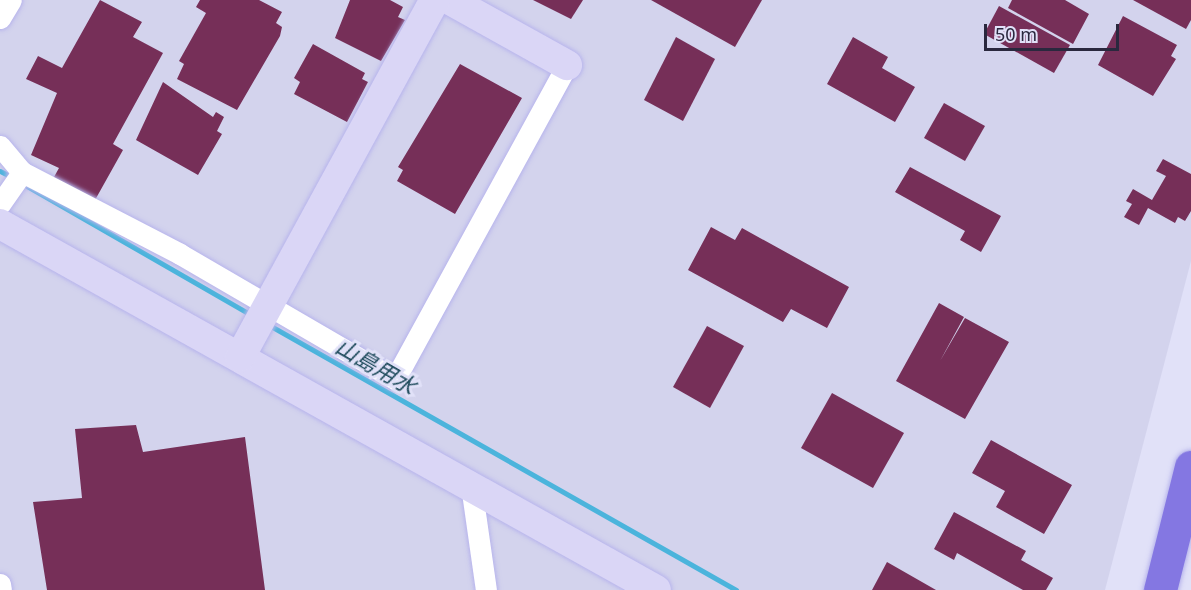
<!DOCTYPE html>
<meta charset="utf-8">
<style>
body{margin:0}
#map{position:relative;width:1191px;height:590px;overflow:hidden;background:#e1e1f8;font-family:"Noto Sans","Noto Sans JP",sans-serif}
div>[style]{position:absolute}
.built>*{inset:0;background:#d3d3ed}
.stream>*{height:5px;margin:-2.5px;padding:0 2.5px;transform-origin:2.5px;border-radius:2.5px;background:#4bb4dc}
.building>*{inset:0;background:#762f58}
.roads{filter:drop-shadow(0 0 2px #b7b4ec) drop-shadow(0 0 2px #b7b4ec)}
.street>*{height:21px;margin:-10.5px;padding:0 10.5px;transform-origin:10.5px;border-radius:10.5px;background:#fff}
.secondary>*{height:30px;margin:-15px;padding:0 15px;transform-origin:15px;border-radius:15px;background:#dad6f6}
.highway>*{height:33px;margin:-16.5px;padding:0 16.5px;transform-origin:16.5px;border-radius:16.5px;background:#8477e2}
span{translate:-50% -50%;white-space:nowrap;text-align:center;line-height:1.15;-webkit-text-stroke:6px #e1e1f8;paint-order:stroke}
.water-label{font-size:22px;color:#1b4859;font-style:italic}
.scale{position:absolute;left:984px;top:24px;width:135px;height:27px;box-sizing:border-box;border:3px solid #2a283e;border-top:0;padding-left:8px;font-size:18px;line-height:21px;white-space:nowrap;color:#2a283e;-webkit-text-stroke:4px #e1e1f8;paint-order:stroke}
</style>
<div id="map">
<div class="built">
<i style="clip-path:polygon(0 0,1191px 0,1191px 261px,1105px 590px,0 590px)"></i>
</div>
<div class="stream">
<i style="left:0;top:171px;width:13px;rotate:27deg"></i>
<i style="left:27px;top:186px;width:261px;rotate:29.9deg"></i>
<i style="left:269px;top:325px;width:537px;rotate:29.57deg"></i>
</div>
<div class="building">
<i style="clip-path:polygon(100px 0,142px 22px,133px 37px,163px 53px,113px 144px,123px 150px,90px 209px,49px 186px,59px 168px,31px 155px,57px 93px,26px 79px,38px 56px,62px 68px)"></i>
<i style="clip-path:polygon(200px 0,259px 0,282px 12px,276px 23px,282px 27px,280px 36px,237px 110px,177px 79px,184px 64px,179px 61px,206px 13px,196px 7px)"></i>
<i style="clip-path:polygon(350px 0,390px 0,403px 7px,398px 17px,405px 20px,381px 61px,335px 38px)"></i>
<i style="clip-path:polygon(533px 0,583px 0,571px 19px)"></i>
<i style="clip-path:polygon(651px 0,762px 0,735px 47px)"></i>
<i style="clip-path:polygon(1012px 0,1065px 0,1089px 14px,1073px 44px,1008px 8px)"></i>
<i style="clip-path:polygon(1133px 0,1191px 0,1191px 20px,1186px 29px)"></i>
<i style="clip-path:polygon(999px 6px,1070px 45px,1054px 73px,984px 34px)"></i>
<i style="clip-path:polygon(1123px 16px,1177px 45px,1171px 56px,1176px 59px,1153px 96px,1098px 65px)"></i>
<i style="clip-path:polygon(676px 37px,715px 59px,683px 121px,644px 100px)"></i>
<i style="clip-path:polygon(853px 37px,888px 57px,882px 68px,915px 87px,895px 122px,827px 84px)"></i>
<i style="clip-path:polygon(313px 44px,365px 73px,362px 79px,368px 82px,347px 122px,294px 94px,300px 82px,294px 78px)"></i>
<i style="clip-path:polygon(460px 64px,522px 98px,455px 214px,397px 181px,403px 170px,398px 167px)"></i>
<i style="clip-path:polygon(163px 82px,213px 117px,216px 112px,224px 117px,217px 131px,222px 134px,198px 175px,136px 140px)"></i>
<i style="clip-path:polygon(944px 103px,985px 126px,965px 161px,924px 138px)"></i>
<i style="clip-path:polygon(1163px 159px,1191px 174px,1191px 211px,1185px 221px,1178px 217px,1175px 223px,1148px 208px,1139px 225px,1124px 217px,1132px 204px,1126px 201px,1133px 189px,1152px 200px,1166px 176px,1156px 171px)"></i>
<i style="clip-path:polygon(910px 167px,1001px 216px,981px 252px,960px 240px,965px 231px,895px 192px)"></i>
<i style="clip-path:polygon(711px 227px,735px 240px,742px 228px,849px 287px,827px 328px,791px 309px,783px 322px,688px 270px)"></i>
<i style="clip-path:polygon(939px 303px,964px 317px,940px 361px,965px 318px,1009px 342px,965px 419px,896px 381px)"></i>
<i style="clip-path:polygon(707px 326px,744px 346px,710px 408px,673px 387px)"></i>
<i style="clip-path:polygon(832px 393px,904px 433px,873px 488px,801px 448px)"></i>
<i style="clip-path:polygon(136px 425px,143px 452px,245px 437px,265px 590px,47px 590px,33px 502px,82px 498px,75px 429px)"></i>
<i style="clip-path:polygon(991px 440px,1072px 485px,1044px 534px,996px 507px,1005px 491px,972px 473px)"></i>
<i style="clip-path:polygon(954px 512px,1026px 551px,1021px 560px,1053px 578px,1046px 590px,1023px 590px,957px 553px,954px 560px,934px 549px)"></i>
<i style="clip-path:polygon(887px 562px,936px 590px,872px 590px)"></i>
</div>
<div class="roads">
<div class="street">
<i style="left:0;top:18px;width:21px;rotate:-59deg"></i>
<i style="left:0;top:146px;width:34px;rotate:50deg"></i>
<i style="left:22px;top:172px;width:178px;rotate:27.4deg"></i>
<i style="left:180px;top:254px;width:249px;rotate:30.2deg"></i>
<i style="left:395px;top:379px;width:358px;rotate:-61.3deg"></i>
<i style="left:0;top:204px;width:39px;rotate:-55deg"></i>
<i style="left:471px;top:485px;width:106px;rotate:81.9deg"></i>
<i style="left:0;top:584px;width:6px;rotate:81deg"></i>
</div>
<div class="secondary">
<i style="left:450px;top:0;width:134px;rotate:29.1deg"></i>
<i style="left:0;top:224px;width:751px;rotate:29.16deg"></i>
<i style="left:240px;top:357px;width:407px;rotate:-61.4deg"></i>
</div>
<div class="highway">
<i style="left:1160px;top:590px;width:127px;rotate:-75.9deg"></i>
</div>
</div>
<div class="water-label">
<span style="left:376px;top:366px;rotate:30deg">山島用水</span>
</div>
<div class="scale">50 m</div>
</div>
